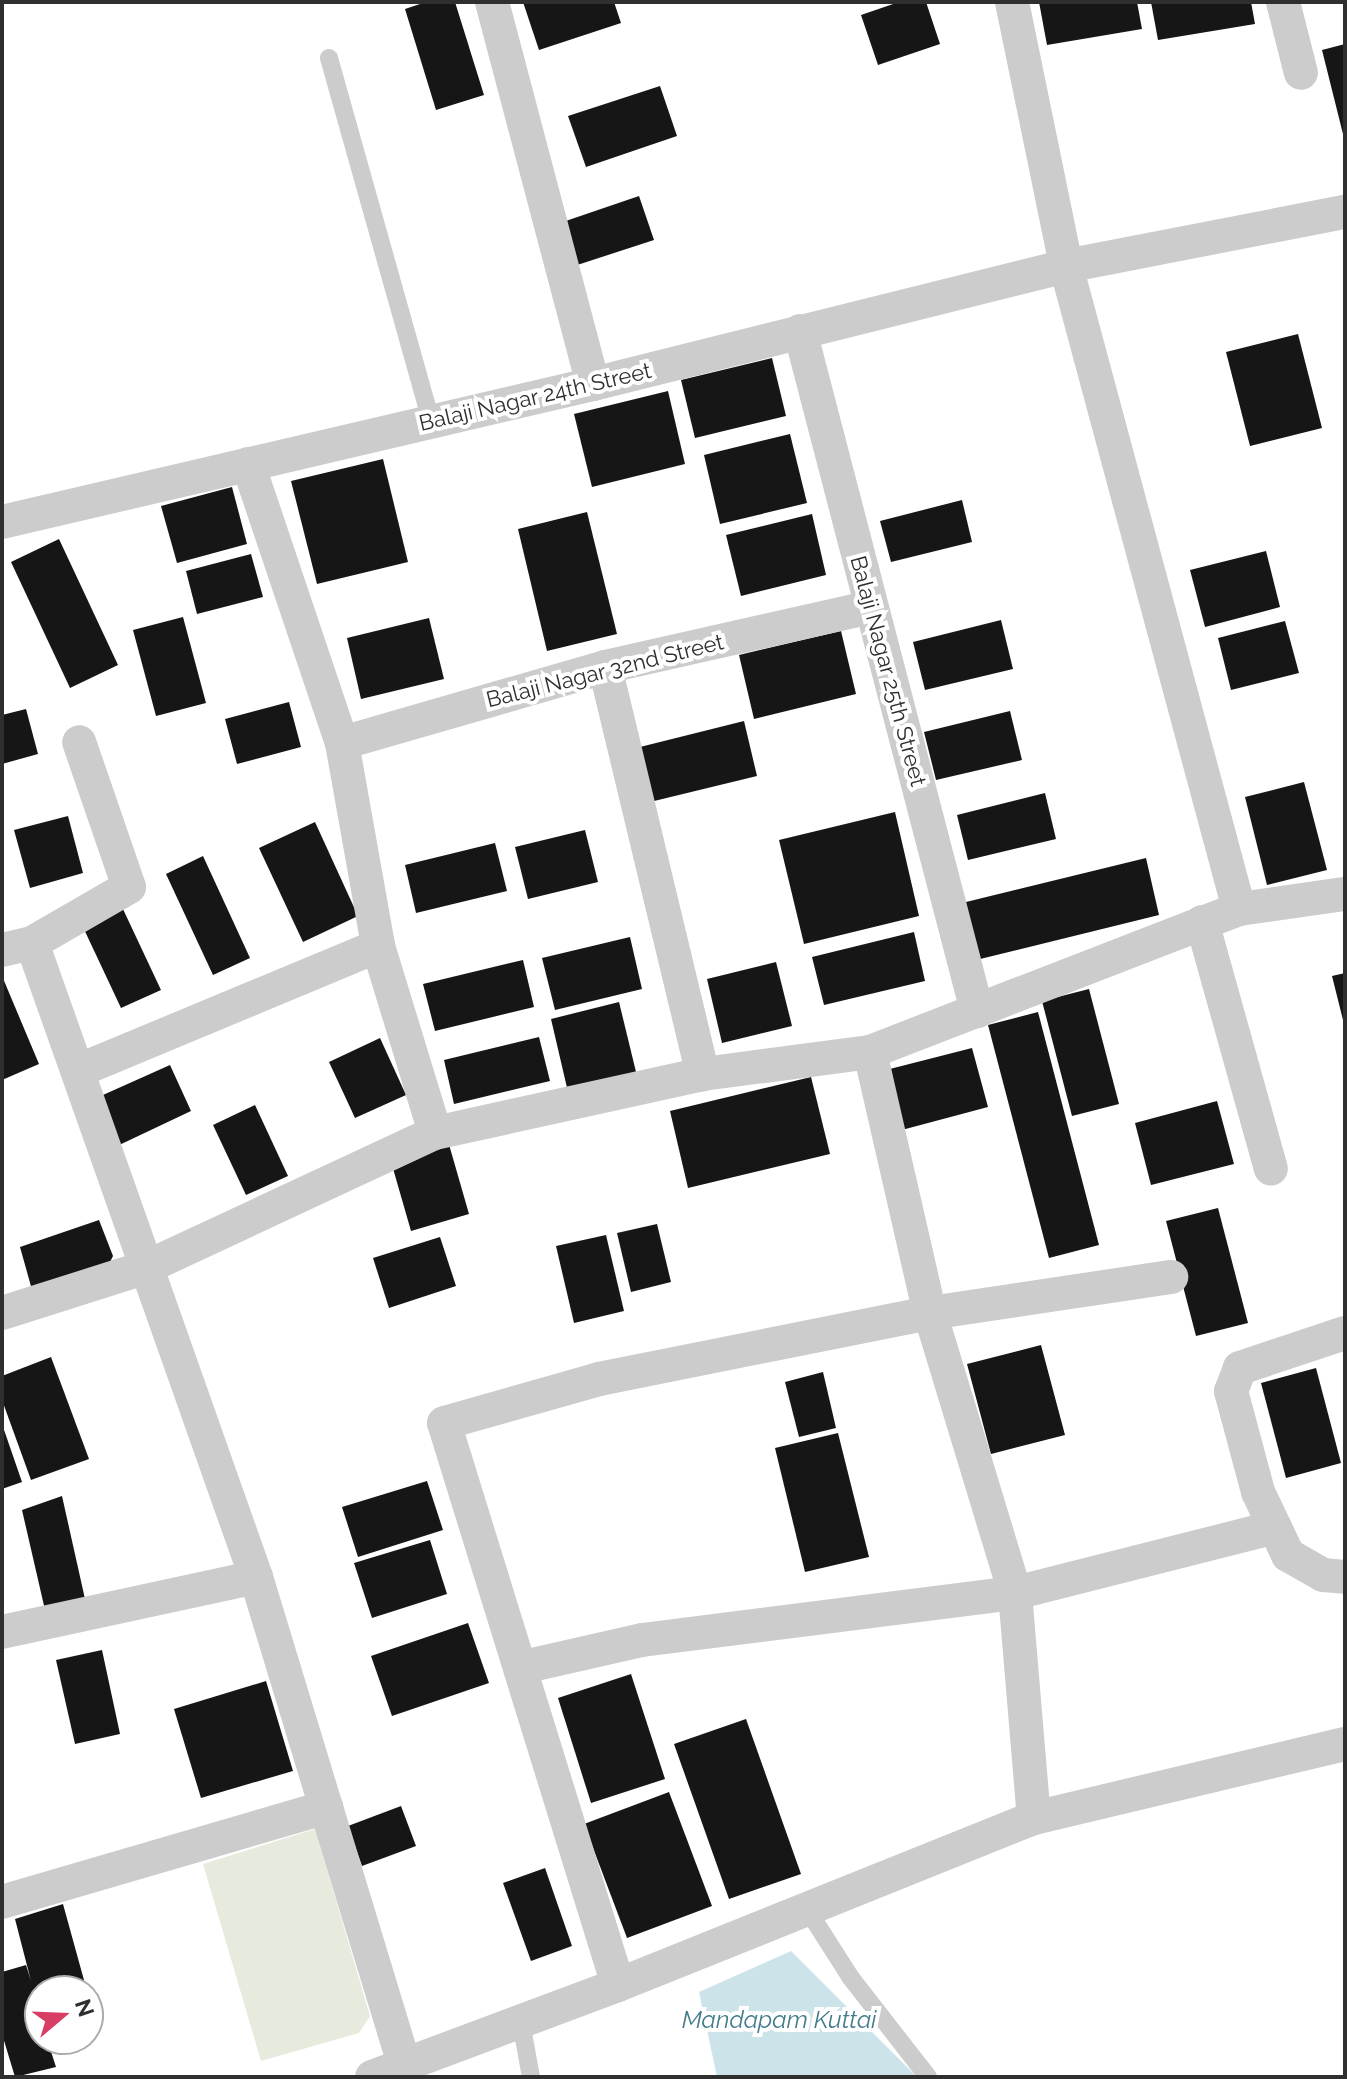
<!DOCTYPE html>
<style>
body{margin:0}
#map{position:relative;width:1347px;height:2079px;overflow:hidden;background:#fff;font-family:Raleway,sans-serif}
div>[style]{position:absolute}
.green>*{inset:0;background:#e7ebdd}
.water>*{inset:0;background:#cbe3e9}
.building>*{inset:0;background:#161616}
.lane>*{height:18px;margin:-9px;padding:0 9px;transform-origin:9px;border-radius:9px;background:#ccc}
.street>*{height:34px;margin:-17px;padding:0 17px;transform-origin:17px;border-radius:17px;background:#ccc}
span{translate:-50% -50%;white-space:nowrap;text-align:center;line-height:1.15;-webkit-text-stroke:8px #fff;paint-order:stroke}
.street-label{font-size:22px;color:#2f2f2f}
.water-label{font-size:24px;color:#427b8b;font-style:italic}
.frame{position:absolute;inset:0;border:4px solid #2f2f2f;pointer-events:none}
.north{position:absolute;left:24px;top:1975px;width:80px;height:80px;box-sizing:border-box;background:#fff;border:2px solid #acacac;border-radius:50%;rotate:71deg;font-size:22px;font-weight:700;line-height:32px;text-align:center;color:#2f2f2f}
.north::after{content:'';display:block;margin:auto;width:28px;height:36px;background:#d83e64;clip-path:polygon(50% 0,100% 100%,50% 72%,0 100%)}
</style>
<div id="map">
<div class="green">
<i style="clip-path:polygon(315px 1829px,370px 2016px,359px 2033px,261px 2061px,203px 1864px)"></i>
</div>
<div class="water">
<i style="clip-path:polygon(791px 1951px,917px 2077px,717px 2077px,699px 1992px)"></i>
</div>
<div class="building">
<i style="clip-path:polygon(426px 2px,455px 2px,484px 95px,436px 110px,405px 9px)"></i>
<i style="clip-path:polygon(523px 2px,614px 2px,621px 23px,539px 50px)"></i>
<i style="clip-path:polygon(899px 2px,926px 2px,940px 44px,878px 65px,861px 15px)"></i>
<i style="clip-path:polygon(1039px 2px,1137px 2px,1142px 29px,1047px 45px)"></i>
<i style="clip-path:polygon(1151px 2px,1251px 2px,1255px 24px,1158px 40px)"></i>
<i style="clip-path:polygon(1345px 44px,1345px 138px,1344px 138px,1322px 50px)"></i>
<i style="clip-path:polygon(660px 86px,677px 136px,586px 167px,568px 116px)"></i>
<i style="clip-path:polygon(639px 196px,654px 240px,568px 268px,554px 225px)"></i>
<i style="clip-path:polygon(1298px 334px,1322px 428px,1250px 446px,1226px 352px)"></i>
<i style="clip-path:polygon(772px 358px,786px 416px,695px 438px,681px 380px)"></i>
<i style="clip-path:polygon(668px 391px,685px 464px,592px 487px,574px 414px)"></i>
<i style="clip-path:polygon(790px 434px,807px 503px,720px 524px,704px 455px)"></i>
<i style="clip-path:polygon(383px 459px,408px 562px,317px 584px,291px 481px)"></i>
<i style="clip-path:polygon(232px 487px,247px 544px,177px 563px,161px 506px)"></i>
<i style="clip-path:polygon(962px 500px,972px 542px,891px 562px,880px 521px)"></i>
<i style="clip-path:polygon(587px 512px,617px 634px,547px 651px,518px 529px)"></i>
<i style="clip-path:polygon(812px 514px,826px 575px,741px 596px,726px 535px)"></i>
<i style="clip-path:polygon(59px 539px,118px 665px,70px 688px,11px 562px)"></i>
<i style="clip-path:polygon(1266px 551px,1280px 607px,1205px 627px,1190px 570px)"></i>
<i style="clip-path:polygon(251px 554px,263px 597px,197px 614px,186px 571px)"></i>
<i style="clip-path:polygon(183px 617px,206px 703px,156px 716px,133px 630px)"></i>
<i style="clip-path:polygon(429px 618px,444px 679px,361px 699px,347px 638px)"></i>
<i style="clip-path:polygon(1001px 620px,1013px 669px,925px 690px,913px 642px)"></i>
<i style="clip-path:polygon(1285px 621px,1299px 673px,1231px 690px,1218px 638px)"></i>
<i style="clip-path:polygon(841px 631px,856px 694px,754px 719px,739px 655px)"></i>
<i style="clip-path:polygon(289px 702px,301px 747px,237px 764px,225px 719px)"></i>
<i style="clip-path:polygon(26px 709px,38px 754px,2px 764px,2px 715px)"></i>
<i style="clip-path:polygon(1010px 711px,1022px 760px,936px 780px,924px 732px)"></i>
<i style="clip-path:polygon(744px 721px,757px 776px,650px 802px,636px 748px)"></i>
<i style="clip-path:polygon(1304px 782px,1327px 870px,1267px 885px,1245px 797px)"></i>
<i style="clip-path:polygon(1045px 793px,1056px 839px,968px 860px,957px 815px)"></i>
<i style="clip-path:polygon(895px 812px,919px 916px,804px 944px,779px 840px)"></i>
<i style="clip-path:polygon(68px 816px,83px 873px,30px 888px,14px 830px)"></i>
<i style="clip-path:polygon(315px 822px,358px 916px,303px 942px,259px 848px)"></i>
<i style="clip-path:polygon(585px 830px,598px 882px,528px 899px,515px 847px)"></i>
<i style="clip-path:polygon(495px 843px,507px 891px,416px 913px,405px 865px)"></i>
<i style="clip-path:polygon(203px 856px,250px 958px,213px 975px,166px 874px)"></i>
<i style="clip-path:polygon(1146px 858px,1159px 915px,976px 960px,962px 903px)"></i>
<i style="clip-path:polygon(122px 907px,161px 990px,121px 1008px,82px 925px)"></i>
<i style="clip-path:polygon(914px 932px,925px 981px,824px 1005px,812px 957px)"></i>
<i style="clip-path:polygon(630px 937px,642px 989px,555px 1010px,542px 958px)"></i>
<i style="clip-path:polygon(523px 960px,534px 1007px,435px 1031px,423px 984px)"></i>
<i style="clip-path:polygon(776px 962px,792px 1026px,722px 1043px,707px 979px)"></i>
<i style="clip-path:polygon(1345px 973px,1345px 1024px,1344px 1024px,1332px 976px)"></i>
<i style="clip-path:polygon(2px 976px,39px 1064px,2px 1080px)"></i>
<i style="clip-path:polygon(1089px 989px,1119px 1104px,1072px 1116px,1042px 1001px)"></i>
<i style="clip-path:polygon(619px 1002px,637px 1076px,568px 1092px,551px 1019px)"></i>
<i style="clip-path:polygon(1038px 1012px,1099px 1245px,1049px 1258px,988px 1025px)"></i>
<i style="clip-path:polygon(539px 1037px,550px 1081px,454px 1104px,444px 1060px)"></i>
<i style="clip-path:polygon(380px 1038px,406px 1095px,355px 1118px,329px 1062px)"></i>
<i style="clip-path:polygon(972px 1048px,988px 1107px,898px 1131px,882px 1071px)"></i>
<i style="clip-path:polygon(170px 1065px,191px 1111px,115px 1147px,94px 1099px)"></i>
<i style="clip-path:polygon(811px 1077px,830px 1154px,688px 1188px,670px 1111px)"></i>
<i style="clip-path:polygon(1217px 1101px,1234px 1164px,1151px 1185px,1135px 1123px)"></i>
<i style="clip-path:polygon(255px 1105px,288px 1176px,246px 1195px,213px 1125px)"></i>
<i style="clip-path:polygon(448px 1141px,469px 1214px,411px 1231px,390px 1158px)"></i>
<i style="clip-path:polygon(1218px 1208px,1248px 1323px,1196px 1336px,1166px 1221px)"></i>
<i style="clip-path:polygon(99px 1220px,113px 1256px,106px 1270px,34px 1297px,20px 1247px)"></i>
<i style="clip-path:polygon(657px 1224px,671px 1282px,631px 1292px,617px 1233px)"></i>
<i style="clip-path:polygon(606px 1235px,624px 1311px,574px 1323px,556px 1246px)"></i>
<i style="clip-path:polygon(440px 1237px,456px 1286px,389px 1308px,373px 1258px)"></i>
<i style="clip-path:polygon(1041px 1345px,1065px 1435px,991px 1454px,967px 1364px)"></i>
<i style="clip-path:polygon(51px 1357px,89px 1459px,31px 1480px,2px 1400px,2px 1376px)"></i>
<i style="clip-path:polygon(1316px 1368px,1341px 1463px,1286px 1478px,1261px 1383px)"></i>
<i style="clip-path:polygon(823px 1372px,836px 1428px,799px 1437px,785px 1382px)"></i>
<i style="clip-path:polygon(2px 1424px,22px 1482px,2px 1489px)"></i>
<i style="clip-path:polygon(838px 1433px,869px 1557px,805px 1572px,775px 1448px)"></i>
<i style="clip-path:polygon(427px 1481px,443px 1530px,358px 1557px,342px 1507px)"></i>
<i style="clip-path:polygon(62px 1496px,85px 1599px,45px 1610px,22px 1510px)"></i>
<i style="clip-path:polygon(430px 1540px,447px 1594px,372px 1618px,354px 1563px)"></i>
<i style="clip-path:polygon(468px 1623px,489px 1683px,392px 1716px,371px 1656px)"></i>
<i style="clip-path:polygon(102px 1650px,120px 1734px,75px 1744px,56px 1660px)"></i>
<i style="clip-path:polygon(631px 1674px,665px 1779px,591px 1803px,558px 1698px)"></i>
<i style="clip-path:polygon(266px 1681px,293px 1771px,201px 1798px,174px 1709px)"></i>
<i style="clip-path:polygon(746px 1719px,801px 1874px,729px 1899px,674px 1744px)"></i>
<i style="clip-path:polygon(669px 1792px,712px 1906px,627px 1938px,584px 1824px)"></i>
<i style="clip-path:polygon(401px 1806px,416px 1846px,362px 1866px,348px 1826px)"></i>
<i style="clip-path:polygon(545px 1868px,572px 1946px,531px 1961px,503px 1883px)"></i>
<i style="clip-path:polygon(63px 1904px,87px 1991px,40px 1991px,40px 2039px,47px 2039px,56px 2067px,15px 2077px,2px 2034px,2px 1972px,26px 1965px,31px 1981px,15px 1919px)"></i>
</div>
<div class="lane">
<i style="left:329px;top:58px;width:378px;rotate:74.3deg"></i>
<i style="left:807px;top:1909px;width:82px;rotate:57.5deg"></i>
<i style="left:851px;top:1978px;width:125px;rotate:52.1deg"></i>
<i style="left:521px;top:2022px;width:56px;rotate:79.7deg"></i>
</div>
<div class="street">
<i style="left:492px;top:2px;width:395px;rotate:75.2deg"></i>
<i style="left:1012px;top:2px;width:269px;rotate:78.4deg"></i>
<i style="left:1066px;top:266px;width:666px;rotate:74.94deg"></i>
<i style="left:1283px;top:2px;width:73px;rotate:75.8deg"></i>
<i style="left:800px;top:331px;width:703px;rotate:75.41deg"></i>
<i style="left:248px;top:464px;width:294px;rotate:71.4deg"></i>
<i style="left:342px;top:743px;width:206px;rotate:79.9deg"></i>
<i style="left:378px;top:946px;width:195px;rotate:73deg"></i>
<i style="left:2px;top:522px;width:607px;rotate:-13.14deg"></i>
<i style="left:593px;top:384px;width:487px;rotate:-14deg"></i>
<i style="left:1066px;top:266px;width:284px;rotate:-11deg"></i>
<i style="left:605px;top:667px;width:419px;rotate:76.5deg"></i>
<i style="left:342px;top:743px;width:274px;rotate:-16.1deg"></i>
<i style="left:605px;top:667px;width:273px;rotate:-12.7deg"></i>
<i style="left:1202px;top:922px;width:256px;rotate:74.4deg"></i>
<i style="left:32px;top:943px;width:672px;rotate:70.54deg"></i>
<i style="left:256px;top:1577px;width:512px;rotate:73.09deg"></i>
<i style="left:2px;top:950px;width:31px;rotate:-13deg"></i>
<i style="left:32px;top:943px;width:112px;rotate:-30deg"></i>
<i style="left:129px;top:887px;width:153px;rotate:-109deg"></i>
<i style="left:870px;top:1052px;width:268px;rotate:77.1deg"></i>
<i style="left:930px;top:1313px;width:293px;rotate:73.1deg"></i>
<i style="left:1015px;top:1593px;width:226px;rotate:85.2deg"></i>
<i style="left:80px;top:1070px;width:323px;rotate:-22.6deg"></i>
<i style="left:2px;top:1313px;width:152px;rotate:-17.6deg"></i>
<i style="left:147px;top:1267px;width:318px;rotate:-25deg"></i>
<i style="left:435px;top:1133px;width:274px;rotate:-12.4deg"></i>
<i style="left:703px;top:1074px;width:168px;rotate:-7.5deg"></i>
<i style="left:870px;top:1052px;width:396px;rotate:-21.2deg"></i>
<i style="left:1239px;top:909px;width:107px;rotate:-8.1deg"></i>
<i style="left:1345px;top:1333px;width:111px;rotate:161.6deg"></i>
<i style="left:1240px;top:1368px;width:25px;rotate:111deg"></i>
<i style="left:1231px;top:1391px;width:105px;rotate:75deg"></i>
<i style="left:1258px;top:1492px;width:70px;rotate:64.5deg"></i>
<i style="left:1288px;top:1555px;width:40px;rotate:29.7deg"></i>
<i style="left:1323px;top:1575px;width:22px;rotate:5deg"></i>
<i style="left:2px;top:1632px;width:260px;rotate:-12.2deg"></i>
<i style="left:523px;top:1667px;width:122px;rotate:-12.8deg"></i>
<i style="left:642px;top:1640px;width:376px;rotate:-7.2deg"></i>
<i style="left:1015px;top:1593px;width:268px;rotate:-14.2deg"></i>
<i style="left:2px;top:1902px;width:338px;rotate:-16.3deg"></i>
<i style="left:618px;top:1985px;width:588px;rotate:-107.2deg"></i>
<i style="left:444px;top:1423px;width:161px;rotate:-15.8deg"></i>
<i style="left:599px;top:1379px;width:338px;rotate:-11.3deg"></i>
<i style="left:930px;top:1313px;width:244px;rotate:-8.5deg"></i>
<i style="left:372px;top:2077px;width:263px;rotate:-20.5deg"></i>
<i style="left:618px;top:1985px;width:448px;rotate:-21.9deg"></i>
<i style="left:1034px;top:1818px;width:320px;rotate:-13.4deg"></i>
</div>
<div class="street-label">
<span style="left:535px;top:397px;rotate:-13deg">Balaji Nagar 24th Street</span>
<span style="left:605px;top:671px;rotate:-14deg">Balaji Nagar 32nd Street</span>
<span style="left:888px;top:671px;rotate:75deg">Balaji Nagar 25th Street</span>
</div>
<div class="water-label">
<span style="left:779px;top:2020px">Mandapam Kuttai</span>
</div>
<div class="frame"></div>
<div class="north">N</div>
</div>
